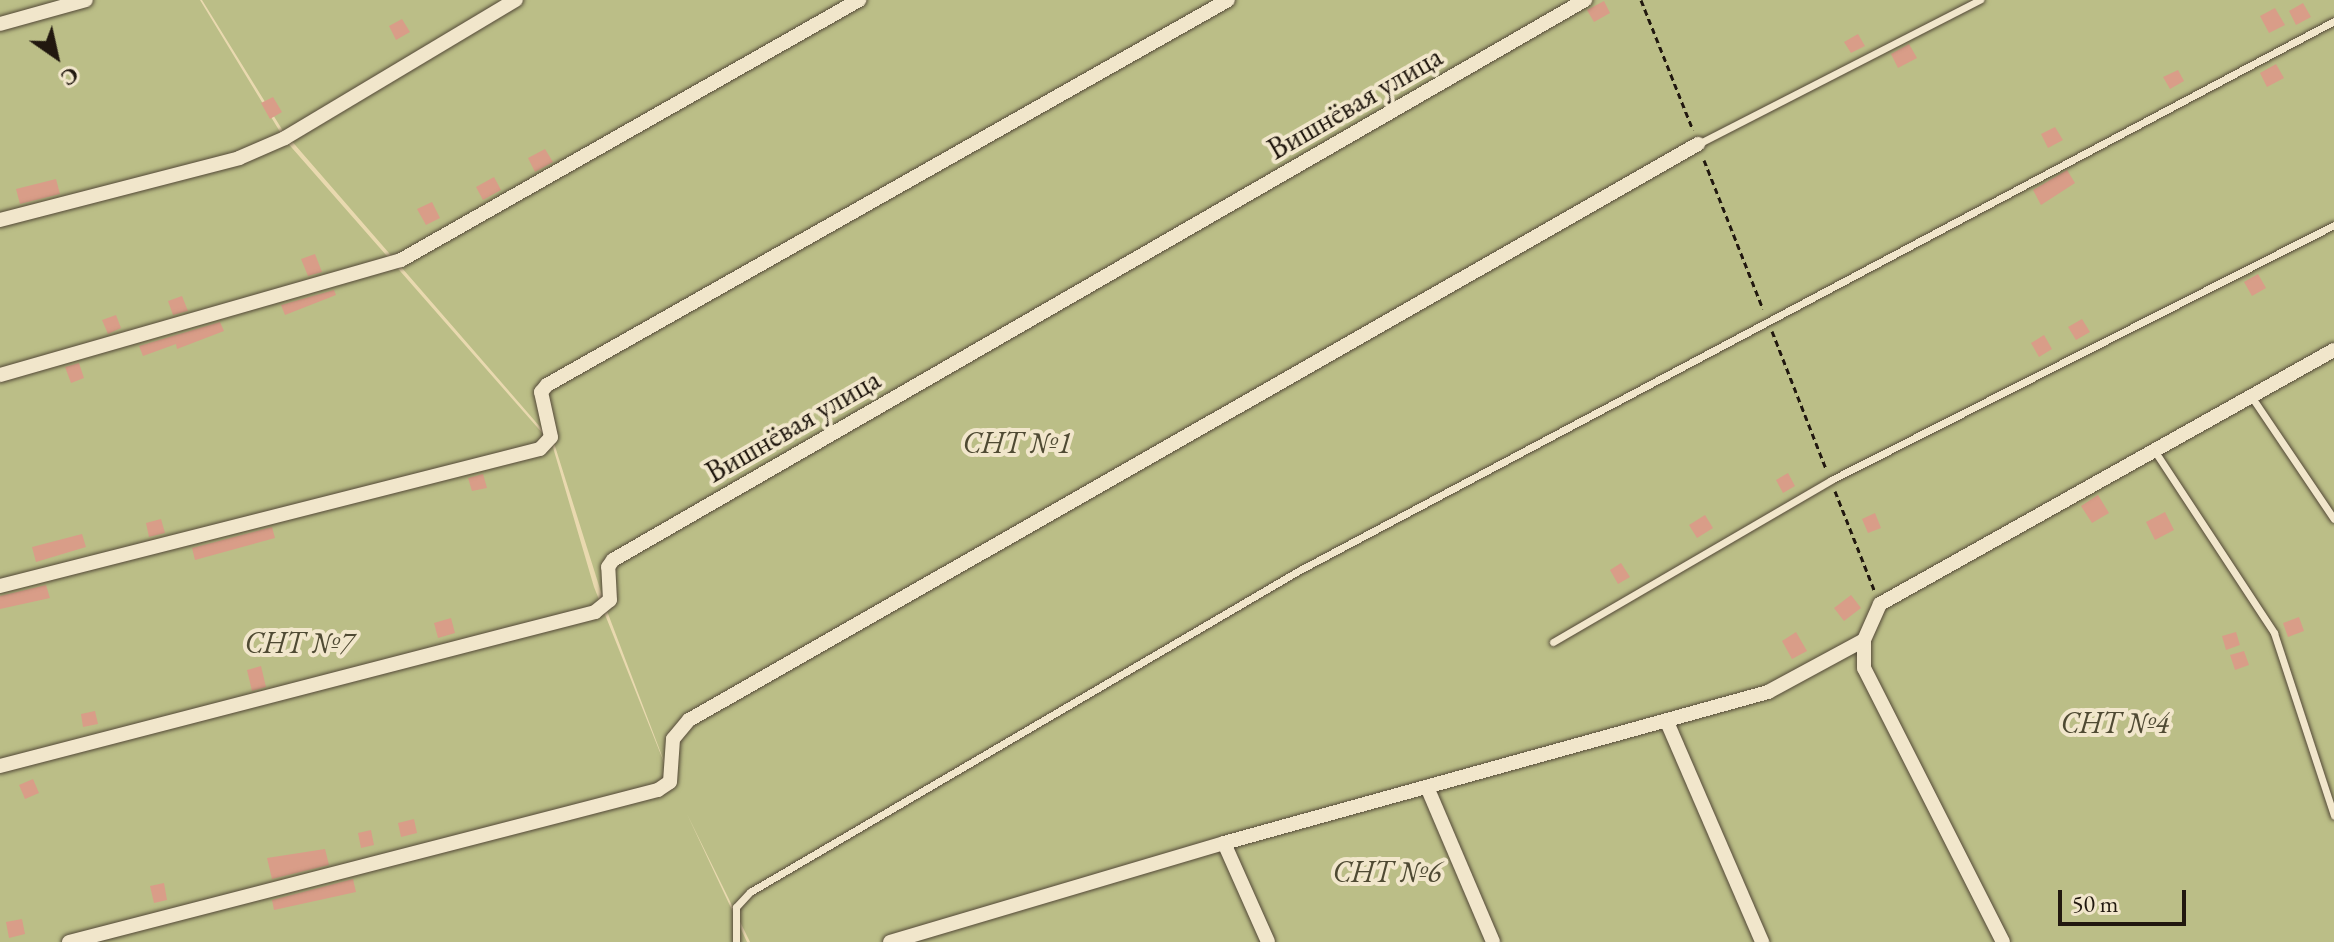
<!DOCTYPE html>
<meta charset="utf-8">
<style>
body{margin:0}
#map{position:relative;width:2334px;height:942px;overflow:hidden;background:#e9d9af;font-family:"EB Garamond",serif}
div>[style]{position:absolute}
.green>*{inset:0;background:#bbbe87}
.building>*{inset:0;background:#d99d88}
.path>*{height:3px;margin-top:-1.5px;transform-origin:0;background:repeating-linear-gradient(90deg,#21180f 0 6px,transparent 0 10px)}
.roads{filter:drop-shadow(0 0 2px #534837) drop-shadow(0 0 2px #534837)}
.lane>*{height:7px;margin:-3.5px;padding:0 3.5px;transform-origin:3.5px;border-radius:3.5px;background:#f1e6cb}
.street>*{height:14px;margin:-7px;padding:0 7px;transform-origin:7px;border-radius:7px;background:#f1e6cb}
span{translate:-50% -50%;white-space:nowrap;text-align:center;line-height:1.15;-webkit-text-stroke:8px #f1e6cb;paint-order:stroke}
.street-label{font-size:30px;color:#21180f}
.park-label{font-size:30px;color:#4f4a33;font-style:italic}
.north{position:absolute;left:16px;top:16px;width:80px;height:80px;-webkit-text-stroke:6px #f1e6cb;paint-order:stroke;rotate:146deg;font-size:22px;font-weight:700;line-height:32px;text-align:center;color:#21180f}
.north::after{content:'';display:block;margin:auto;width:28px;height:36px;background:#21180f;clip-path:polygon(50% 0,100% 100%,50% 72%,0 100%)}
.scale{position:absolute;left:2058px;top:890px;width:128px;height:36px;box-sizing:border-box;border:4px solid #21180f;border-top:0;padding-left:10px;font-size:24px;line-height:28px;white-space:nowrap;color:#21180f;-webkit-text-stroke:6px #f1e6cb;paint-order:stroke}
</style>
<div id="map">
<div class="green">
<i style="clip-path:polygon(0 0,200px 0,285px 140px,552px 444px,594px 587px,673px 785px,607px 611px,554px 443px,283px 131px,202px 0,2334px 0,2334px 942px,750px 942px,687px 814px,747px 942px,0 942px)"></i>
</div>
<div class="building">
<i style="clip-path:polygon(1604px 1px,1610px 13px,1594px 22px,1587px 10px)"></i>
<i style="clip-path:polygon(2303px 3px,2311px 17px,2296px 25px,2289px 11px)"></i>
<i style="clip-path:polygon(2275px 8px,2285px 25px,2269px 33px,2260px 16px)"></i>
<i style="clip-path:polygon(402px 19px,410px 32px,396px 40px,389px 26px)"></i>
<i style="clip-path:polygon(1858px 34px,1865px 46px,1851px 53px,1844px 42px)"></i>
<i style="clip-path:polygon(1909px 44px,1917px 58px,1898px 68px,1891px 54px)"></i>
<i style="clip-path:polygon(2276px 64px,2284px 78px,2267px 87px,2260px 73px)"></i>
<i style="clip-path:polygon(2178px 70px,2184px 81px,2170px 89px,2163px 77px)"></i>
<i style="clip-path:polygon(273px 97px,282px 112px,270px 119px,261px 103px)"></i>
<i style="clip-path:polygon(2055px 127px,2063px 140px,2048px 148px,2041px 134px)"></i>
<i style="clip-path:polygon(545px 149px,553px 162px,535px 172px,528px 158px)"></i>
<i style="clip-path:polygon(2067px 170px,2075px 183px,2041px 205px,2033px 190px)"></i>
<i style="clip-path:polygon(494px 177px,501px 190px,483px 200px,476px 187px)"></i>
<i style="clip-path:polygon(56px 179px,60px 194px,20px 204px,16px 189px)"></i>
<i style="clip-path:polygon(432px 202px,440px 218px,426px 225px,417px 209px)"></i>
<i style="clip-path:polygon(315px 254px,322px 272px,308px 276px,301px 259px)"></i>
<i style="clip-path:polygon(2258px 274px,2266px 288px,2252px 296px,2244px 282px)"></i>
<i style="clip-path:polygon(334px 290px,336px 295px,285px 315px,281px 305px)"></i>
<i style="clip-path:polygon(182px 296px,188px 311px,173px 315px,168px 301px)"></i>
<i style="clip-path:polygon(116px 315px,121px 328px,108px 334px,102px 320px)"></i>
<i style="clip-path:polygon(2082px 319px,2090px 332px,2076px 340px,2068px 327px)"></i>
<i style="clip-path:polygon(220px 322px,224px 331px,177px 349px,176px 344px,143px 356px,139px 346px)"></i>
<i style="clip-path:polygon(2044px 335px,2052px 349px,2039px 357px,2031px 343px)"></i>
<i style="clip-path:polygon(79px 363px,84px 378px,71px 383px,65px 367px)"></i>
<i style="clip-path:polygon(1788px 473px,1795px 486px,1783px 493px,1776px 480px)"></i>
<i style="clip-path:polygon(483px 474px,487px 488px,472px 491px,468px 478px)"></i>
<i style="clip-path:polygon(2098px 495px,2109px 513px,2092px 523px,2081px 506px)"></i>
<i style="clip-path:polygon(2165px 512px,2174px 530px,2155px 540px,2146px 522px)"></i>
<i style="clip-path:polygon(1875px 513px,1881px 528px,1868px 533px,1862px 519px)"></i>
<i style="clip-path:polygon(1705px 515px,1713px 528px,1697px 538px,1689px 525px)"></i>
<i style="clip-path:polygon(161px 519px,165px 533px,149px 537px,146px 523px)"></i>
<i style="clip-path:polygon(272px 527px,275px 538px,195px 560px,192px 548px)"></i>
<i style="clip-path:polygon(82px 534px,86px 547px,36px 562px,32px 547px)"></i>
<i style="clip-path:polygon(1621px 563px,1630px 577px,1618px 584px,1610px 570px)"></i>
<i style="clip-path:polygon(46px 585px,50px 598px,0 609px,0 596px)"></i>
<i style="clip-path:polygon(1851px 595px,1861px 608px,1844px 621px,1834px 608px)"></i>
<i style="clip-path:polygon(2299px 617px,2304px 631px,2288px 637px,2283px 623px)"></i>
<i style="clip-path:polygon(451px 618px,455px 633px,438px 638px,434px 623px)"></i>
<i style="clip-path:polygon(1796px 632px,1807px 651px,1792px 659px,1782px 641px)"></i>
<i style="clip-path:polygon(2236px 632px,2240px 645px,2226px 650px,2222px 636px)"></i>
<i style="clip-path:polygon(2244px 651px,2249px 665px,2235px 670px,2230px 655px)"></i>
<i style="clip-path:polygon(261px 666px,266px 687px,252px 691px,247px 670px)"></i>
<i style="clip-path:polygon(95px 711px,98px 724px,83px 727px,81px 714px)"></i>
<i style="clip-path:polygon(33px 779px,39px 793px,25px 799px,19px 785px)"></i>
<i style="clip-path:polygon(414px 819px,417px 833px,401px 837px,398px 823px)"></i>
<i style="clip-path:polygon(371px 830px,374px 845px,361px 848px,358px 833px)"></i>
<i style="clip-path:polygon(325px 849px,329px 865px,272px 879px,267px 858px)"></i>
<i style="clip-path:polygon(353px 879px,356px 892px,274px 910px,272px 900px)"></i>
<i style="clip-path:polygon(164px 883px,167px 900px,154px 903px,150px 886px)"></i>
<i style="clip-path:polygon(22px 919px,25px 934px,9px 938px,6px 922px)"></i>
</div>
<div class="path">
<i style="left:1641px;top:0;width:140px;rotate:68.2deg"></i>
<i style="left:1704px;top:160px;width:160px;rotate:68.4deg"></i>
<i style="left:1772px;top:331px;width:148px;rotate:68.6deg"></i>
<i style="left:1835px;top:491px;width:109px;rotate:68.4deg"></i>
</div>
<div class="roads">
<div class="lane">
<i style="left:1698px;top:144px;width:317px;rotate:-27.1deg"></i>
<i style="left:2251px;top:396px;width:148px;rotate:56deg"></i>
<i style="left:2154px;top:450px;width:219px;rotate:56.7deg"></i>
<i style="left:2274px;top:633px;width:192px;rotate:71.8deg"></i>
<i style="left:1553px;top:642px;width:322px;rotate:-30.2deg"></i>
<i style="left:1831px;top:480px;width:564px;rotate:-26.88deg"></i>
<i style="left:736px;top:942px;width:35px;rotate:-90deg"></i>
<i style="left:736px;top:907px;width:21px;rotate:-47deg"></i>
<i style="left:750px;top:892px;width:635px;rotate:-30.36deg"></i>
<i style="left:1298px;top:571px;width:1173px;rotate:-27.96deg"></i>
</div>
<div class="street">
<i style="left:0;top:24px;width:89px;rotate:-15.6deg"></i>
<i style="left:0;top:220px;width:247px;rotate:-14.5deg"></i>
<i style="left:239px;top:158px;width:50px;rotate:-23.5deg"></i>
<i style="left:285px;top:138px;width:269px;rotate:-30.9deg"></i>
<i style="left:0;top:375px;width:417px;rotate:-16deg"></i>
<i style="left:401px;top:260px;width:527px;rotate:-29.58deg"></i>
<i style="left:0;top:586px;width:557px;rotate:-14.24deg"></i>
<i style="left:540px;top:449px;width:16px;rotate:-47deg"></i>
<i style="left:551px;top:437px;width:46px;rotate:-102.5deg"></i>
<i style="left:541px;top:392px;width:9px;rotate:-49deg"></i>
<i style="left:547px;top:385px;width:782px;rotate:-29.48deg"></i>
<i style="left:1864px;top:640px;width:28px;rotate:90deg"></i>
<i style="left:1864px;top:668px;width:307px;rotate:63.1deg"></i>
<i style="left:1667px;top:722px;width:240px;rotate:66.6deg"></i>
<i style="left:0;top:766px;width:615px;rotate:-14.51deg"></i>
<i style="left:595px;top:612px;width:19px;rotate:-39deg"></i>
<i style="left:610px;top:600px;width:33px;rotate:-93deg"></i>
<i style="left:608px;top:567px;width:9px;rotate:-54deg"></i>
<i style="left:613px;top:560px;width:1122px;rotate:-29.95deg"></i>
<i style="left:1427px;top:787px;width:168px;rotate:66.9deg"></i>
<i style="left:1224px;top:843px;width:108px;rotate:66deg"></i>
<i style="left:69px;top:942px;width:608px;rotate:-14.47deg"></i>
<i style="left:658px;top:790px;width:14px;rotate:-34deg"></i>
<i style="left:670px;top:782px;width:43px;rotate:-86deg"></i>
<i style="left:673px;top:739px;width:25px;rotate:-50deg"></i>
<i style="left:689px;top:720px;width:1162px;rotate:-29.72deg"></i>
<i style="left:890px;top:942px;width:348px;rotate:-16.5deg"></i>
<i style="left:1224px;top:843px;width:565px;rotate:-15.51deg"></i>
<i style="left:1768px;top:692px;width:109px;rotate:-28.4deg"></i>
<i style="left:1864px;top:640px;width:39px;rotate:-66deg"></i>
<i style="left:1880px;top:604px;width:520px;rotate:-29.23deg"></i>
</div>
</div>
<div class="street-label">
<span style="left:1355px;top:103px;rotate:-30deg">Вишнёвая улица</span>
<span style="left:793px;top:426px;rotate:-30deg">Вишнёвая улица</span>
</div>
<div class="park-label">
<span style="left:1017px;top:443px">СНТ №1</span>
<span style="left:299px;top:643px">СНТ №7</span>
<span style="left:2115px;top:723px">СНТ №4</span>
<span style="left:1387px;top:872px">СНТ №6</span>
</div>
<div class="north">С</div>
<div class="scale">50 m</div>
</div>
